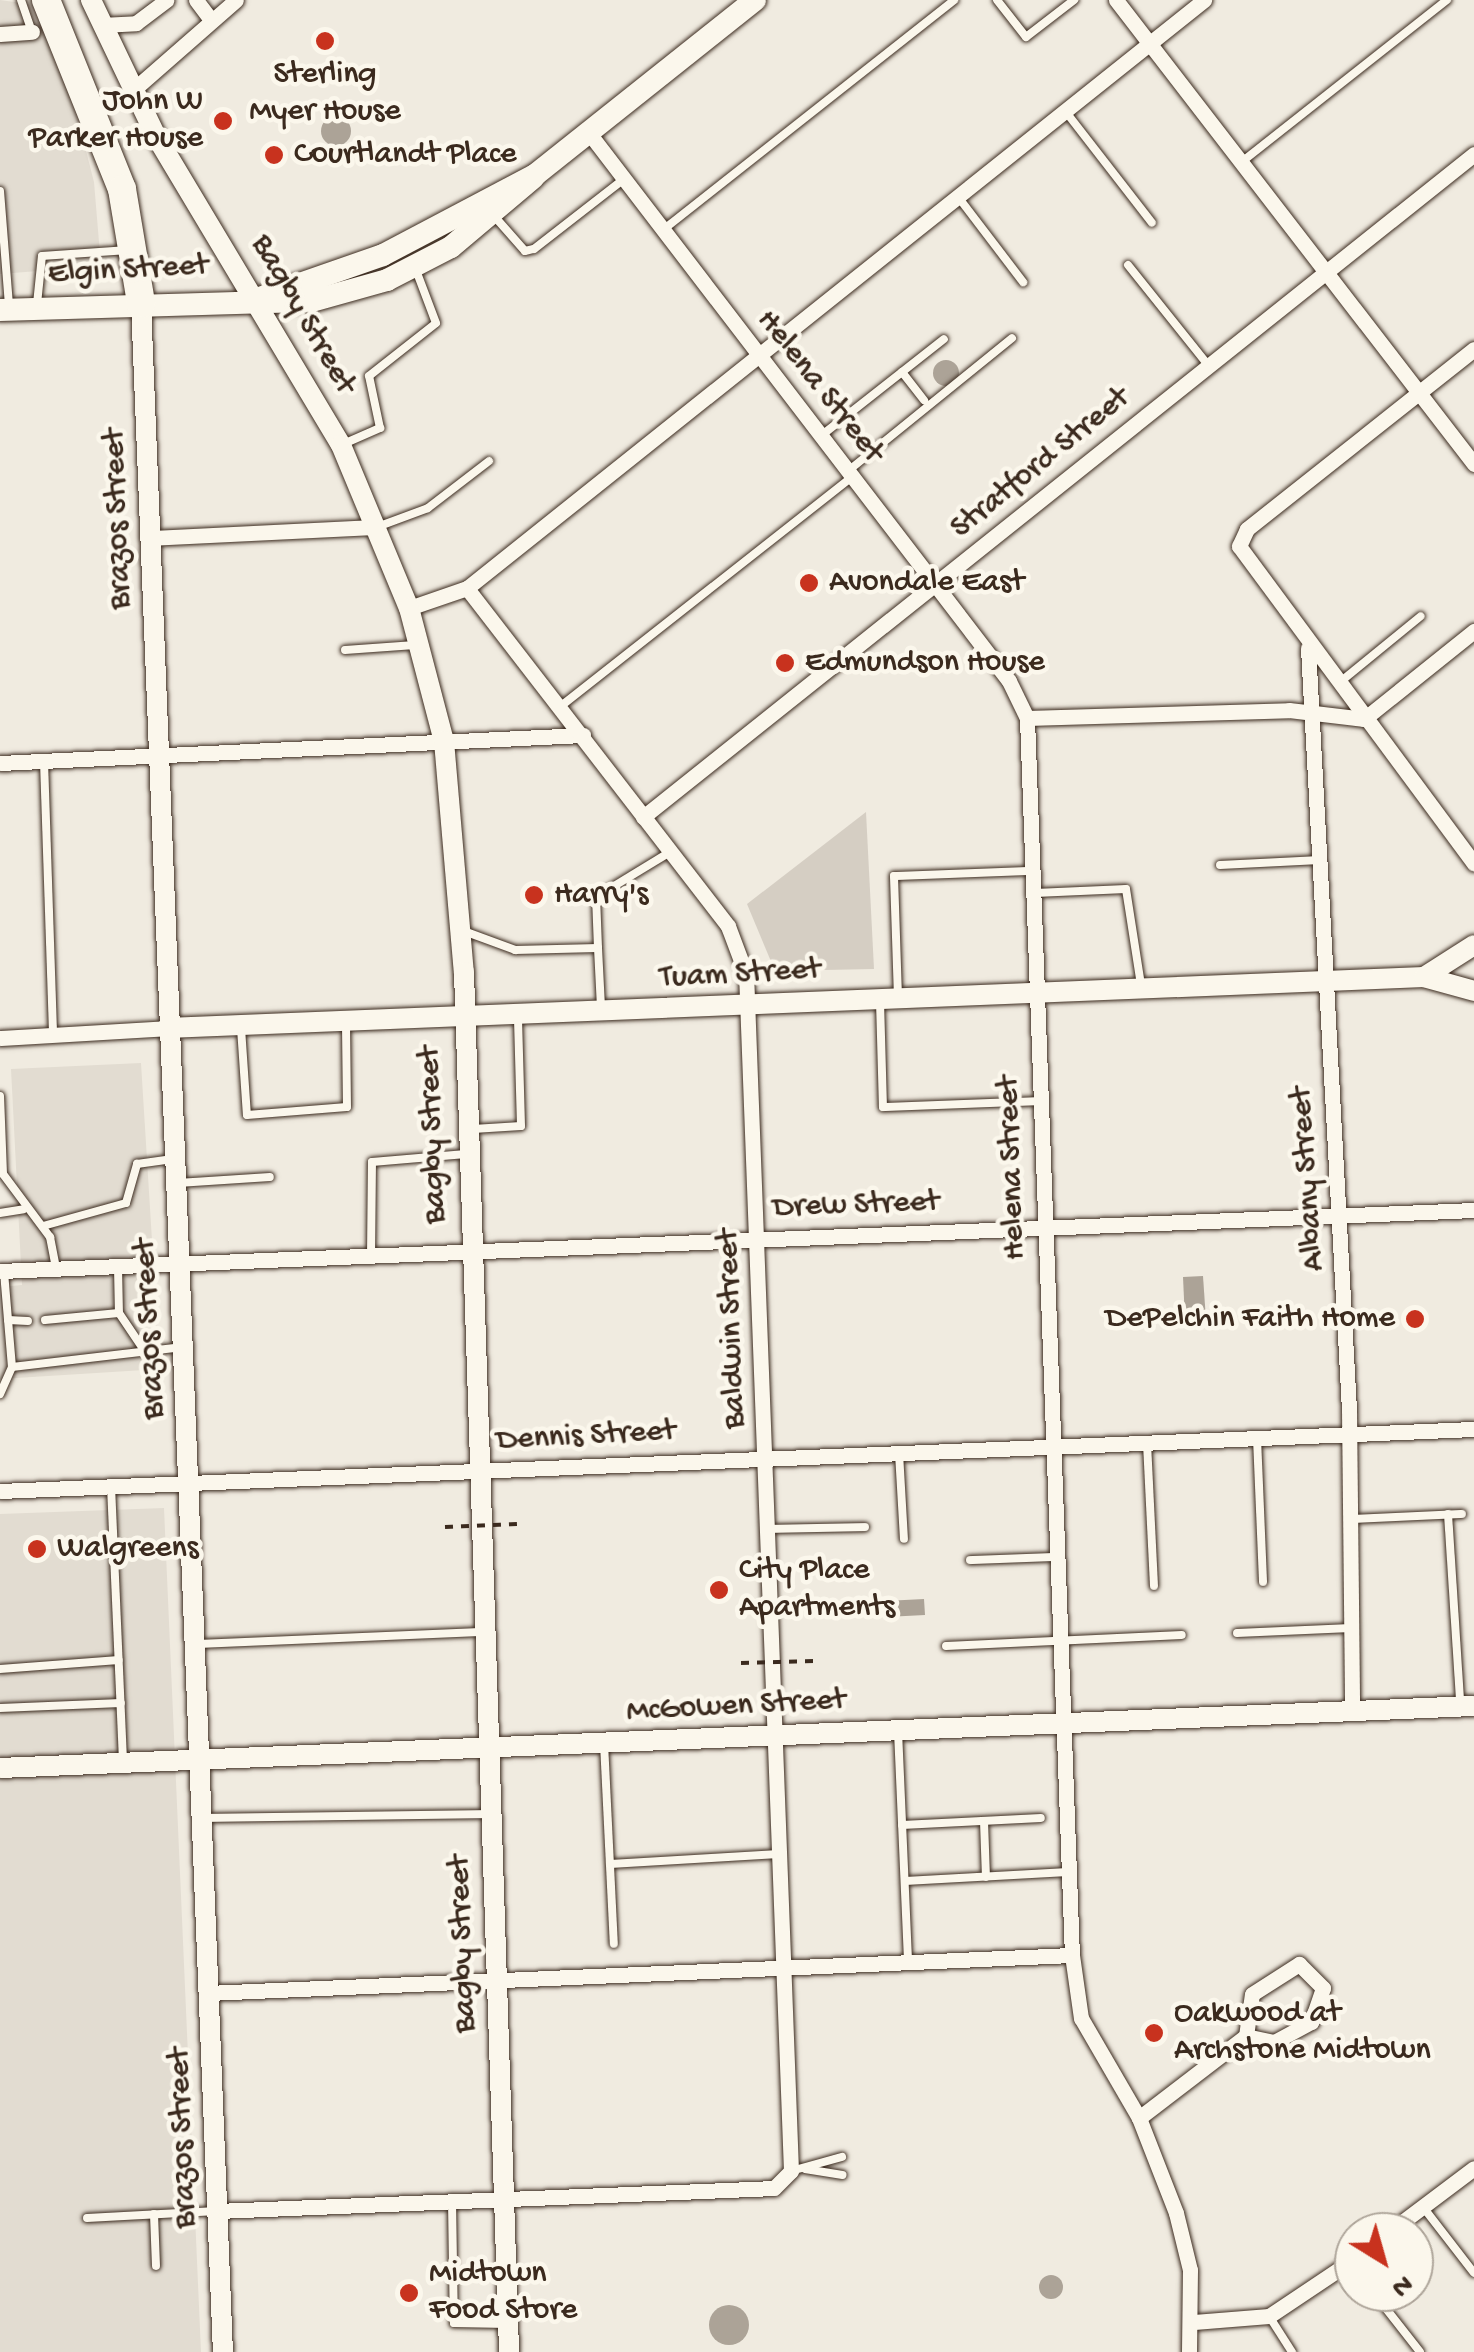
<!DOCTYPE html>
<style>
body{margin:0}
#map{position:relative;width:1474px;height:2352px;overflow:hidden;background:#f0ebe0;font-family:"Gochi Hand",sans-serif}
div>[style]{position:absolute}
.built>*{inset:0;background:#e2dcd1}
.green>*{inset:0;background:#d5cec3}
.water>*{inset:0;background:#aca397}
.round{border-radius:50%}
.roads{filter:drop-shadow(0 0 2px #3b2a1e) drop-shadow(0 0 2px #3b2a1e)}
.lane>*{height:8px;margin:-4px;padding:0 4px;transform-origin:4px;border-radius:4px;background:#fbf7ec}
.street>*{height:15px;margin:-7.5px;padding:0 7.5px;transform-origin:7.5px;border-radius:7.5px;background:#fbf7ec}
.secondary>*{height:20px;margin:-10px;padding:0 10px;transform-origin:10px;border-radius:10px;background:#fbf7ec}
.primary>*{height:22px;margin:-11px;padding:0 11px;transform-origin:11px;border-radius:11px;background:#fbf7ec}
.highway>*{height:28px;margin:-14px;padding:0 14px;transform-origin:14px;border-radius:14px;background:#fbf7ec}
.path-bridge>*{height:4px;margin-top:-2px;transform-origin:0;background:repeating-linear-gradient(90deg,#3b2a1e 0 8px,transparent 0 16px)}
.dots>*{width:28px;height:28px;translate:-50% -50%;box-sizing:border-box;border:5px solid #fbf7ec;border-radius:50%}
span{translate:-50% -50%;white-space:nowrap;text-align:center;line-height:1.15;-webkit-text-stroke:9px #fbf7ec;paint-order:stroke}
.poi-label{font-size:32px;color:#3b2a1e}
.right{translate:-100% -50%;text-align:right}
.left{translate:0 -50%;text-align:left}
.street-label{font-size:32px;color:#3b2a1e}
.north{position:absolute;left:1334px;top:2212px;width:100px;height:100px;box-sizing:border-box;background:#fbf7ec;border:2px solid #aea59a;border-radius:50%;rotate:143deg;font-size:28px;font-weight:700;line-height:40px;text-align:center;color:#3b2a1e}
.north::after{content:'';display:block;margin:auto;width:35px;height:45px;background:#c8321e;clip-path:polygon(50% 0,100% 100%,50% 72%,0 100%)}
</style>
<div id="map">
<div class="built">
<i style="clip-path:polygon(0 0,29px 4px,69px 84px,94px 182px,101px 266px,0 274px)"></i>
<i style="clip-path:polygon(141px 1063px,160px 1369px,0 1379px,0 1287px,22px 1285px,11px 1069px)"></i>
<i style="clip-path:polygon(164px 1508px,201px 2352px,0 2352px,0 1514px)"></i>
</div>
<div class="green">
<i style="clip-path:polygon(866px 812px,874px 969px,775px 971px,747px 904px)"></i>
</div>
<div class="water">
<i class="round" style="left:321px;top:116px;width:30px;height:30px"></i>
<i class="round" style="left:933px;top:360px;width:26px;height:26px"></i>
<i style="clip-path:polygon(1203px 1276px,1206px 1320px,1185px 1321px,1183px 1277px)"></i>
<i style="clip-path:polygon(924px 1599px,925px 1615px,886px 1617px,885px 1601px)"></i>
<i class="round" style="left:1039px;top:2275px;width:24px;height:24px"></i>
<i class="round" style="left:709px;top:2305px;width:40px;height:40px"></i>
</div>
<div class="roads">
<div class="lane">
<i style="left:21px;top:0;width:34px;rotate:71deg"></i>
<i style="left:997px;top:0;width:47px;rotate:51.9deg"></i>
<i style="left:1026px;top:37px;width:61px;rotate:-37.6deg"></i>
<i style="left:1066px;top:112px;width:140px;rotate:52.2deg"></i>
<i style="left:1243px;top:161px;width:260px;rotate:-38.3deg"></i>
<i style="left:0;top:191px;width:114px;rotate:85.5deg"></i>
<i style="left:959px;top:198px;width:106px;rotate:52.7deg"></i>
<i style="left:495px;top:217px;width:45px;rotate:48.6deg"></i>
<i style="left:525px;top:251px;width:9px;rotate:-13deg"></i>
<i style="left:534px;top:249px;width:114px;rotate:-37.9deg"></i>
<i style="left:663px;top:230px;width:371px;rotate:-38.3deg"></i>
<i style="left:1128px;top:265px;width:128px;rotate:51.3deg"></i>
<i style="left:37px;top:304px;width:48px;rotate:-84.1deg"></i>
<i style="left:42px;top:256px;width:86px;rotate:-4deg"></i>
<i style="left:902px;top:372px;width:36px;rotate:52deg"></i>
<i style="left:822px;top:435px;width:155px;rotate:-38.2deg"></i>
<i style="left:341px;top:445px;width:43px;rotate:-23.6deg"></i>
<i style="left:380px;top:428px;width:53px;rotate:-101.9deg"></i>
<i style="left:369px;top:376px;width:85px;rotate:-38.3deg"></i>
<i style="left:436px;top:323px;width:57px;rotate:-110.7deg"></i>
<i style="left:848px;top:471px;width:211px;rotate:-39deg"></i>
<i style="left:377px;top:527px;width:54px;rotate:-20.4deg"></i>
<i style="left:428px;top:508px;width:77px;rotate:-37.6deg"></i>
<i style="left:345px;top:650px;width:70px;rotate:-4.1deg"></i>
<i style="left:1340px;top:682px;width:104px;rotate:-39.2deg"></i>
<i style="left:561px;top:706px;width:370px;rotate:-38.2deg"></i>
<i style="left:44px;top:761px;width:274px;rotate:88.1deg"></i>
<i style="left:1220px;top:865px;width:100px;rotate:-2.9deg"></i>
<i style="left:1035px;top:893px;width:91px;rotate:-2.5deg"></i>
<i style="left:1126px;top:889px;width:97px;rotate:81.1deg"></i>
<i style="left:461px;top:930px;width:58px;rotate:20.3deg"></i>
<i style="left:515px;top:950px;width:83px;rotate:-1.4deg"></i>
<i style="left:598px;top:948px;width:59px;rotate:87.1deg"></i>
<i style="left:598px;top:948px;width:51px;rotate:-92.2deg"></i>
<i style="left:596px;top:897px;width:87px;rotate:-31.3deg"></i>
<i style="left:898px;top:997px;width:121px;rotate:-91.9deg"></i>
<i style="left:894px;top:876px;width:136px;rotate:-2.1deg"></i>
<i style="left:880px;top:1001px;width:106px;rotate:88.4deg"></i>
<i style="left:883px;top:1107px;width:155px;rotate:-2.2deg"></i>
<i style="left:241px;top:1028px;width:87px;rotate:86.1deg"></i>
<i style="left:247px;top:1115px;width:100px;rotate:-4.6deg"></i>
<i style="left:347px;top:1107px;width:84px;rotate:-90.7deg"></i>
<i style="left:0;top:1096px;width:78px;rotate:87.8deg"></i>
<i style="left:3px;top:1174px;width:79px;rotate:53.3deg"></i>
<i style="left:50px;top:1237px;width:33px;rotate:79deg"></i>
<i style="left:473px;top:1129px;width:48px;rotate:-3.6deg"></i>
<i style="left:521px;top:1126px;width:108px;rotate:-91.6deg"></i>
<i style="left:178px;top:1183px;width:92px;rotate:-3.7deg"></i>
<i style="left:0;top:1213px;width:24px;rotate:-9deg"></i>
<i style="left:43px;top:1226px;width:86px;rotate:-15.5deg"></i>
<i style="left:126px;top:1203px;width:41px;rotate:-74.2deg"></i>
<i style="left:137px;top:1164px;width:36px;rotate:-8deg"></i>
<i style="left:371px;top:1256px;width:94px;rotate:-89.4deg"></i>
<i style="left:372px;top:1162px;width:94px;rotate:-4.9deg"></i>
<i style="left:118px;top:1267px;width:46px;rotate:88.8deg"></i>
<i style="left:119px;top:1313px;width:40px;rotate:56deg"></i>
<i style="left:4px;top:1272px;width:95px;rotate:85.2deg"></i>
<i style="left:8px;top:1320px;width:20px;rotate:3deg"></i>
<i style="left:45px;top:1320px;width:74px;rotate:-5.4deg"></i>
<i style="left:0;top:1394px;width:30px;rotate:-66deg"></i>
<i style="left:12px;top:1367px;width:170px;rotate:-6.7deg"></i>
<i style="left:1257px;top:1438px;width:144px;rotate:87.6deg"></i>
<i style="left:1147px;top:1443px;width:143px;rotate:87.2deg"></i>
<i style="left:899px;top:1453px;width:86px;rotate:86.7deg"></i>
<i style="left:111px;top:1486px;width:275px;rotate:87.5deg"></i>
<i style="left:1448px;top:1514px;width:187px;rotate:86.3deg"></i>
<i style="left:1351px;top:1519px;width:111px;rotate:-2.6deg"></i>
<i style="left:769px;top:1529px;width:96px;rotate:-1.2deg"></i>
<i style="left:970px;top:1560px;width:86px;rotate:-2deg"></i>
<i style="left:1237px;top:1633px;width:114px;rotate:-2.5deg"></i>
<i style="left:196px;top:1644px;width:286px;rotate:-2.4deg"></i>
<i style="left:946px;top:1646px;width:236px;rotate:-2.7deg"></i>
<i style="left:0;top:1669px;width:119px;rotate:-4.3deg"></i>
<i style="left:0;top:1708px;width:121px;rotate:-2.4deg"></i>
<i style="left:898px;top:1731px;width:230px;rotate:87.5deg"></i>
<i style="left:604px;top:1743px;width:201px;rotate:87.2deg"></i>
<i style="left:204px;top:1818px;width:285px;rotate:-0.8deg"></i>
<i style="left:984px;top:1821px;width:56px;rotate:88deg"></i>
<i style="left:902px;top:1825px;width:139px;rotate:-2.9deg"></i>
<i style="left:610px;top:1864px;width:169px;rotate:-3.4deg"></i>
<i style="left:905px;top:1881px;width:163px;rotate:-3.2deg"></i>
<i style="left:805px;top:2169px;width:38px;rotate:9deg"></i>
<i style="left:791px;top:2171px;width:53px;rotate:-15.4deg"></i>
<i style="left:452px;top:2201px;width:122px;rotate:89.1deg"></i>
<i style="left:454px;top:2323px;width:54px;rotate:1.1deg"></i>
<i style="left:1423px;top:2207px;width:83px;rotate:52.3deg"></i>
<i style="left:154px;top:2214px;width:52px;rotate:87.8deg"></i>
<i style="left:87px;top:2218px;width:130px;rotate:-3.1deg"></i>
<i style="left:1373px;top:2292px;width:76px;rotate:51.9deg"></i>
<i style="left:1269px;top:2316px;width:43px;rotate:57.4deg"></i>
</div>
<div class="street">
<i style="left:196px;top:0;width:25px;rotate:53deg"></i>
<i style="left:1116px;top:0;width:586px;rotate:52.35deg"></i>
<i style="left:101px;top:25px;width:35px;rotate:-3deg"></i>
<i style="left:136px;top:23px;width:38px;rotate:-37deg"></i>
<i style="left:0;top:34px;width:32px;rotate:-4deg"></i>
<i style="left:132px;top:91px;width:138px;rotate:-41.2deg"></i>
<i style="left:589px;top:133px;width:690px;rotate:52.53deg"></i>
<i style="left:1009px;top:681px;width:41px;rotate:64.1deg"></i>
<i style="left:1027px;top:718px;width:1238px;rotate:87.92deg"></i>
<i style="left:1072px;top:1955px;width:64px;rotate:81.9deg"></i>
<i style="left:1081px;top:2018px;width:116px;rotate:59.9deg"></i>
<i style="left:1139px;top:2118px;width:102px;rotate:68.7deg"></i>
<i style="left:1176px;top:2213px;width:59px;rotate:76.2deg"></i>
<i style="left:1190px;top:2270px;width:82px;rotate:90.7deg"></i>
<i style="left:1474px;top:349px;width:290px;rotate:141.6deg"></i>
<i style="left:1247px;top:529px;width:19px;rotate:115deg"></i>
<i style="left:1239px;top:546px;width:395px;rotate:53.5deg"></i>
<i style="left:150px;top:538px;width:227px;rotate:-2.8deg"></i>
<i style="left:409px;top:608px;width:61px;rotate:-19deg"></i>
<i style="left:467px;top:588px;width:943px;rotate:-38.58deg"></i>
<i style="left:1308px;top:648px;width:763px;rotate:86.92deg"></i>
<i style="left:1349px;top:1410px;width:298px;rotate:89.4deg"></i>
<i style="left:1027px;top:718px;width:262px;rotate:-1.7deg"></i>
<i style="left:1289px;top:710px;width:76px;rotate:6.8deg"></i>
<i style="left:1364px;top:719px;width:141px;rotate:-38.7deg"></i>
<i style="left:0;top:763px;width:584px;rotate:-2.75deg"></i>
<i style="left:643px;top:817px;width:1063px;rotate:-38.58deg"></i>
<i style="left:0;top:1038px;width:167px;rotate:-3.4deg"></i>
<i style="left:0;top:1271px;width:1475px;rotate:-2.37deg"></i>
<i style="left:0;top:1491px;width:1475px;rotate:-2.41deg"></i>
<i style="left:1299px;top:1964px;width:34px;rotate:45deg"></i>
<i style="left:1323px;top:1988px;width:36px;rotate:109deg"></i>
<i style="left:1311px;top:2022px;width:42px;rotate:151.6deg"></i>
<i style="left:1274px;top:2042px;width:29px;rotate:-168deg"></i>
<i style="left:1246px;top:2036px;width:42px;rotate:-81.9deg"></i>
<i style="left:1252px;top:1994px;width:56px;rotate:-32.6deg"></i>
<i style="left:208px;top:1993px;width:865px;rotate:-2.52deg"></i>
<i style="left:1139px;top:2118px;width:135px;rotate:-37.5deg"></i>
<i style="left:217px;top:2211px;width:557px;rotate:-2.36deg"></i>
<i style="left:774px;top:2188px;width:24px;rotate:-45deg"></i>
<i style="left:791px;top:2171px;width:1198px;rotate:-92.15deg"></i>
<i style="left:746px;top:974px;width:51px;rotate:-110.6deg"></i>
<i style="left:728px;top:926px;width:427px;rotate:-127.7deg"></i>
<i style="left:1389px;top:2232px;width:106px;rotate:-37deg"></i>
<i style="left:1194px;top:2322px;width:75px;rotate:-4.6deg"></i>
<i style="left:1269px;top:2316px;width:102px;rotate:-33.8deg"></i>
</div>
<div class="secondary">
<i style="left:91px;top:0;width:151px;rotate:64.5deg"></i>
<i style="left:156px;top:136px;width:360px;rotate:59.1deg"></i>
<i style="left:341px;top:445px;width:177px;rotate:67.4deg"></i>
<i style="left:409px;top:608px;width:138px;rotate:75.3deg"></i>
<i style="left:444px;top:741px;width:232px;rotate:85.1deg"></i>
<i style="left:464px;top:972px;width:1381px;rotate:88.13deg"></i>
<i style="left:141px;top:303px;width:2051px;rotate:87.71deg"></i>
<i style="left:1424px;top:977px;width:52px;rotate:15.6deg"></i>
<i style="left:167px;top:1028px;width:1258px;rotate:-2.32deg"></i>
<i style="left:1424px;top:977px;width:59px;rotate:-32.6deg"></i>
<i style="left:0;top:1768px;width:1475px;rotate:-2.41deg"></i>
</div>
<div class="primary">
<i style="left:260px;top:298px;width:130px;rotate:-19.3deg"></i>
<i style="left:383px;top:255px;width:172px;rotate:-27.8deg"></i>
<i style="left:535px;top:175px;width:281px;rotate:-38.5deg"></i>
<i style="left:0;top:310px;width:312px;rotate:-1.7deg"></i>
<i style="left:312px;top:301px;width:78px;rotate:-15.6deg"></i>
<i style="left:387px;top:280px;width:72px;rotate:-27.3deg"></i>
<i style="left:451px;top:247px;width:107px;rotate:-40.1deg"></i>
</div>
<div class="highway">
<i style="left:46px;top:0;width:204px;rotate:68.1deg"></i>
<i style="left:122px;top:189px;width:116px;rotate:80.5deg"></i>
</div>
</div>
<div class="path-bridge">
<i style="left:445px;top:1527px;width:72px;rotate:-2.4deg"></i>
<i style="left:741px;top:1663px;width:73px;rotate:-1.6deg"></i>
</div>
<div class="dots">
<i style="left:325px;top:41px;background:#c8321e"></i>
<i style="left:223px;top:121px;background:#c8321e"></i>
<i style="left:274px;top:155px;background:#c8321e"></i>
<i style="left:809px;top:583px;background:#c8321e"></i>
<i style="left:785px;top:663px;background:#c8321e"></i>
<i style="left:534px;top:895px;background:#c8321e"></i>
<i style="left:1415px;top:1319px;background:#c8321e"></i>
<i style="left:37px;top:1549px;background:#c8321e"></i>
<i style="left:719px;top:1590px;background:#c8321e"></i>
<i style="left:1154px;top:2033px;background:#c8321e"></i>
<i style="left:409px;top:2293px;background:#c8321e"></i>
</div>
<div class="poi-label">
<span style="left:325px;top:94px">Sterling<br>Myer House</span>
<span class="right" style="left:203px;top:121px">John W<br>Parker House</span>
<span class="left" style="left:294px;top:155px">Courtlandt Place</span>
<span class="left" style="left:829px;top:583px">Avondale East</span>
<span class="left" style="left:805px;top:663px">Edmundson House</span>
<span class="left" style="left:554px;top:895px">Harry's</span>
<span class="right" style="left:1395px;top:1319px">DePelchin Faith Home</span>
<span class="left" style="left:57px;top:1549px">Walgreens</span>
<span class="left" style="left:739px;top:1590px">City Place<br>Apartments</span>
<span class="left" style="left:1174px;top:2033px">Oakwood at<br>Archstone Midtown</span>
<span class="left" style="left:429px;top:2293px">Midtown<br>Food Store</span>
</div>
<div class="street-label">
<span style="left:128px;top:271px;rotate:-3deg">Elgin Street</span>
<span style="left:302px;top:315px;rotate:60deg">Bagby Street</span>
<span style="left:819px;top:387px;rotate:52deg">Helena Street</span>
<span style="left:1041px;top:464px;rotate:-39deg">Stratford Street</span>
<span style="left:119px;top:519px;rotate:-92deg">Brazos Street</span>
<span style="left:740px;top:975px;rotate:-3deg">Tuam Street</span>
<span style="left:434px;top:1135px;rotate:-92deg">Bagby Street</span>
<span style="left:1013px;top:1168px;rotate:-92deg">Helena Street</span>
<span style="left:1309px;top:1179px;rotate:-94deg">Albany Street</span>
<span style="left:856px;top:1206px;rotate:-2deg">Drew Street</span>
<span style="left:151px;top:1329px;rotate:-93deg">Brazos Street</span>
<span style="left:733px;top:1329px;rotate:-92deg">Baldwin Street</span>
<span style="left:586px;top:1437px;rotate:-3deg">Dennis Street</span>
<span style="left:736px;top:1707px;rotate:-3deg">McGowen Street</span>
<span style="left:464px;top:1944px;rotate:-92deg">Bagby Street</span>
<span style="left:184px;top:2138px;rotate:-92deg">Brazos Street</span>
</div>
<div class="north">N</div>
</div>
